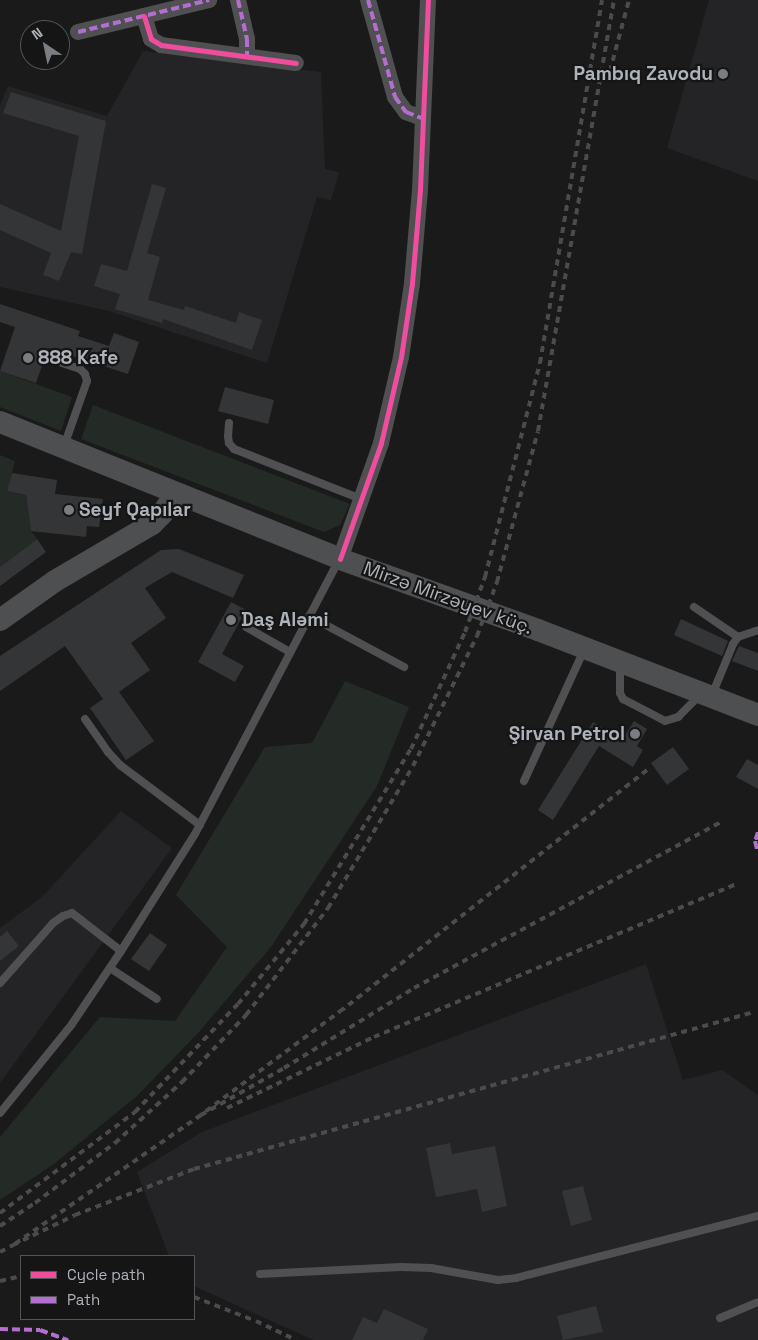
<!DOCTYPE html>
<meta charset="utf-8">
<style>
body{margin:0}
#map{position:relative;width:758px;height:1340px;overflow:hidden;background:#1a1a1b;font-family:"Space Grotesk",sans-serif}
div>[style]{position:absolute}
.built>*{inset:0;background:#242426}
.green>*{inset:0;background:#242a25}
.building>*{inset:0;background:#343536}
.service>*{height:8px;margin:-4px;padding:0 4px;transform-origin:4px;border-radius:4px;background:#505053}
.minor>*{height:16px;margin:-8px;padding:0 8px;transform-origin:8px;border-radius:8px;background:#505053}
.secondary>*{height:22px;margin:-11px;padding:0 11px;transform-origin:11px;border-radius:11px;background:#4e4f50}
.rail>*{height:4px;margin-top:-2px;transform-origin:0;background:repeating-linear-gradient(90deg,#4b4b4e 0 6px,transparent 0 11px)}
.quiet>*{height:4px;margin-top:-2px;transform-origin:0;background:repeating-linear-gradient(90deg,#b36fd0 0 8px,transparent 0 12px)}
.cycleway>*{height:5px;margin:-2.5px;padding:0 2.5px;transform-origin:2.5px;border-radius:2.5px;background:#ef4d9e}
.dots>*{width:14px;height:14px;translate:-50% -50%;box-sizing:border-box;border:2px solid #151516;border-radius:50%}
span{translate:-50% -50%;white-space:nowrap;text-align:center;line-height:1.15;-webkit-text-stroke:4.5px #151516;paint-order:stroke}
.poi-label{font-size:19px;color:#aeb2b9;font-weight:700}
.right{translate:-100% -50%;text-align:right}
.left{translate:0 -50%;text-align:left}
.street-label{font-size:19px;color:#aeb2b9}
.legend{position:absolute;left:20px;top:1255px;width:175px;height:65px;box-sizing:border-box;background:#151516;border:1px solid #525457;margin:0;padding:6px 9px;list-style:none;font-size:15px;color:#aeb2b9}
.legend li{display:flex;align-items:center;gap:10px;height:25px}
.legend b{width:25px;border:1px solid #525457}
.north{position:absolute;left:20px;top:20px;width:50px;height:50px;box-sizing:border-box;background:#151516;border:1px solid #525457;border-radius:50%;rotate:326deg;font-size:14px;font-weight:700;line-height:20px;text-align:center;color:#aeb2b9}
.north::after{content:'';display:block;margin:auto;width:18px;height:22px;background:#7a7d82;clip-path:polygon(50% 0,100% 100%,50% 72%,0 100%)}
</style>
<div id="map">
<div class="built">
<i style="clip-path:polygon(709px 0,758px 0,758px 181px,667px 148px)"></i>
<i style="clip-path:polygon(143px 51px,321px 72px,325px 169px,339px 172px,331px 200px,317px 197px,267px 363px,109px 311px,0 287px,0 105px,8px 86px,107px 116px)"></i>
<i style="clip-path:polygon(121px 811px,172px 848px,0 1083px,0 928px,42px 897px)"></i>
<i style="clip-path:polygon(646px 964px,683px 1080px,722px 1070px,758px 1095px,758px 1340px,313px 1340px,194px 1286px,194px 1256px,169px 1256px,137px 1172px,202px 1132px)"></i>
</div>
<div class="green">
<i style="clip-path:polygon(0 371px,72px 397px,61px 431px,0 407px)"></i>
<i style="clip-path:polygon(93px 405px,350px 504px,340px 525px,324px 532px,81px 439px)"></i>
<i style="clip-path:polygon(0 455px,15px 461px,7px 491px,26px 495px,31px 531px,37px 539px,0 567px)"></i>
<i style="clip-path:polygon(345px 681px,409px 707px,377px 786px,271px 947px,199px 1032px,138px 1095px,54px 1164px,0 1200px,0 1137px,100px 1017px,175px 1021px,227px 947px,176px 895px,265px 747px,312px 743px)"></i>
</div>
<div class="building">
<i style="clip-path:polygon(11px 92px,106px 121px,82px 254px,71px 252px,59px 281px,43px 275px,51px 253px,0 230px,0 204px,61px 231px,79px 136px,3px 113px)"></i>
<i style="clip-path:polygon(152px 184px,166px 188px,147px 253px,160px 257px,148px 300px,184px 310px,185px 306px,236px 323px,239px 312px,262px 320px,252px 350px,163px 319px,162px 323px,115px 309px,120px 294px,94px 286px,101px 264px,127px 271px)"></i>
<i style="clip-path:polygon(0 304px,80px 331px,78px 336px,109px 346px,114px 333px,139px 342px,128px 374px,48px 348px,36px 383px,0 371px,15px 327px,0 322px)"></i>
<i style="clip-path:polygon(225px 387px,274px 400px,268px 424px,218px 411px)"></i>
<i style="clip-path:polygon(12px 473px,57px 480px,55px 494px,103px 499px,99px 527px,87px 526px,86px 537px,31px 531px,26px 495px,7px 491px)"></i>
<i style="clip-path:polygon(37px 539px,46px 552px,0 586px,0 567px)"></i>
<i style="clip-path:polygon(179px 549px,244px 575px,233px 598px,172px 572px,145px 588px,166px 618px,131px 643px,150px 670px,119px 692px,154px 741px,126px 760px,90px 708px,103px 699px,65px 646px,0 691px,0 656px,161px 550px)"></i>
<i style="clip-path:polygon(231px 602px,246px 610px,222px 654px,244px 666px,235px 682px,198px 662px)"></i>
<i style="clip-path:polygon(681px 619px,728px 641px,722px 656px,674px 635px)"></i>
<i style="clip-path:polygon(739px 646px,758px 653px,758px 671px,732px 661px)"></i>
<i style="clip-path:polygon(634px 721px,647px 729px,637px 746px,643px 750px,633px 767px,599px 746px,553px 820px,538px 810px,593px 722px,622px 740px)"></i>
<i style="clip-path:polygon(673px 747px,689px 769px,667px 785px,651px 763px)"></i>
<i style="clip-path:polygon(747px 759px,758px 765px,758px 789px,736px 777px)"></i>
<i style="clip-path:polygon(7px 931px,19px 946px,0 961px,0 937px)"></i>
<i style="clip-path:polygon(150px 933px,167px 945px,149px 971px,131px 959px)"></i>
<i style="clip-path:polygon(450px 1143px,452px 1154px,495px 1146px,507px 1206px,482px 1212px,477px 1189px,436px 1197px,426px 1148px)"></i>
<i style="clip-path:polygon(583px 1186px,592px 1220px,571px 1226px,562px 1191px)"></i>
<i style="clip-path:polygon(596px 1306px,603px 1332px,563px 1340px,557px 1316px)"></i>
<i style="clip-path:polygon(384px 1309px,428px 1329px,423px 1340px,352px 1340px,363px 1317px,377px 1323px)"></i>
</div>
<div class="service">
<i style="left:62px;top:363px;width:19px;rotate:18deg"></i>
<i style="left:80px;top:369px;width:7px;rotate:45deg"></i>
<i style="left:85px;top:374px;width:7px;rotate:74deg"></i>
<i style="left:87px;top:381px;width:69px;rotate:109.5deg"></i>
<i style="left:229px;top:423px;width:13px;rotate:94deg"></i>
<i style="left:228px;top:436px;width:7px;rotate:82deg"></i>
<i style="left:229px;top:443px;width:8px;rotate:50deg"></i>
<i style="left:234px;top:449px;width:136px;rotate:21.5deg"></i>
<i style="left:694px;top:607px;width:53px;rotate:34.3deg"></i>
<i style="left:309px;top:616px;width:108px;rotate:28.2deg"></i>
<i style="left:246px;top:627px;width:51px;rotate:29.6deg"></i>
<i style="left:620px;top:663px;width:30px;rotate:90deg"></i>
<i style="left:620px;top:693px;width:7px;rotate:63deg"></i>
<i style="left:623px;top:699px;width:47px;rotate:27.6deg"></i>
<i style="left:665px;top:721px;width:14px;rotate:-17deg"></i>
<i style="left:678px;top:717px;width:30px;rotate:-45deg"></i>
<i style="left:712px;top:695px;width:55px;rotate:-67.6deg"></i>
<i style="left:733px;top:644px;width:9px;rotate:-54deg"></i>
<i style="left:738px;top:637px;width:21px;rotate:-19deg"></i>
<i style="left:85px;top:719px;width:40px;rotate:55.1deg"></i>
<i style="left:108px;top:752px;width:18px;rotate:47deg"></i>
<i style="left:120px;top:765px;width:100px;rotate:36.9deg"></i>
<i style="left:524px;top:781px;width:144px;rotate:-65.4deg"></i>
<i style="left:110px;top:968px;width:56px;rotate:33.4deg"></i>
<i style="left:0;top:983px;width:80px;rotate:-48.5deg"></i>
<i style="left:53px;top:923px;width:12px;rotate:-35deg"></i>
<i style="left:63px;top:916px;width:9px;rotate:-18deg"></i>
<i style="left:72px;top:913px;width:62px;rotate:37.8deg"></i>
<i style="left:0;top:1113px;width:114px;rotate:-51deg"></i>
<i style="left:72px;top:1024px;width:88px;rotate:-56.1deg"></i>
<i style="left:121px;top:951px;width:138px;rotate:-57.7deg"></i>
<i style="left:195px;top:834px;width:310px;rotate:-62.3deg"></i>
<i style="left:260px;top:1274px;width:141px;rotate:-2.8deg"></i>
<i style="left:401px;top:1267px;width:30px;rotate:2deg"></i>
<i style="left:431px;top:1268px;width:68px;rotate:10.2deg"></i>
<i style="left:498px;top:1280px;width:18px;rotate:-6deg"></i>
<i style="left:516px;top:1278px;width:250px;rotate:-14.4deg"></i>
<i style="left:720px;top:1318px;width:41px;rotate:-22.8deg"></i>
</div>
<div class="minor">
<i style="left:238px;top:0;width:40px;rotate:77deg"></i>
<i style="left:247px;top:39px;width:17px;rotate:90deg"></i>
<i style="left:368px;top:0;width:101px;rotate:74.4deg"></i>
<i style="left:395px;top:97px;width:19px;rotate:54deg"></i>
<i style="left:406px;top:112px;width:17px;rotate:21deg"></i>
<i style="left:144px;top:16px;width:24px;rotate:73deg"></i>
<i style="left:151px;top:39px;width:12px;rotate:31deg"></i>
<i style="left:161px;top:45px;width:136px;rotate:7.6deg"></i>
<i style="left:78px;top:32px;width:135px;rotate:-13.7deg"></i>
<i style="left:340px;top:559px;width:123px;rotate:-70.5deg"></i>
<i style="left:381px;top:443px;width:88px;rotate:-76.9deg"></i>
<i style="left:401px;top:357px;width:75px;rotate:-81.5deg"></i>
<i style="left:412px;top:283px;width:93px;rotate:-85.1deg"></i>
<i style="left:420px;top:190px;width:190px;rotate:-87.6deg"></i>
</div>
<div class="secondary">
<i style="left:0;top:422px;width:367px;rotate:21.9deg"></i>
<i style="left:340px;top:559px;width:210px;rotate:19.7deg"></i>
<i style="left:538px;top:630px;width:236px;rotate:21.1deg"></i>
<i style="left:0;top:620px;width:67px;rotate:-35.3deg"></i>
<i style="left:55px;top:581px;width:113px;rotate:-30.4deg"></i>
<i style="left:152px;top:524px;width:14px;rotate:-45deg"></i>
<i style="left:162px;top:514px;width:24px;rotate:-57deg"></i>
</div>
<div class="rail">
<i style="left:607px;top:82px;width:85px;rotate:-75deg"></i>
<i style="left:647px;top:770px;width:387px;rotate:141.8deg"></i>
<i style="left:343px;top:1009px;width:177px;rotate:143.3deg"></i>
<i style="left:201px;top:1115px;width:95px;rotate:-29.5deg"></i>
<i style="left:284px;top:1068px;width:153px;rotate:-31.6deg"></i>
<i style="left:414px;top:988px;width:349px;rotate:-28.4deg"></i>
<i style="left:227px;top:1108px;width:163px;rotate:-25.8deg"></i>
<i style="left:374px;top:1037px;width:393px;rotate:-22.9deg"></i>
<i style="left:201px;top:1115px;width:229px;rotate:145.3deg"></i>
<i style="left:13px;top:1245px;width:69px;rotate:-25.8deg"></i>
<i style="left:75px;top:1215px;width:128px;rotate:-21.1deg"></i>
<i style="left:194px;top:1169px;width:582px;rotate:-15.66deg"></i>
<i style="left:0;top:1213px;width:169px;rotate:-36.8deg"></i>
<i style="left:135px;top:1112px;width:149px;rotate:-46.4deg"></i>
<i style="left:238px;top:1004px;width:104px;rotate:-50.5deg"></i>
<i style="left:304px;top:924px;width:205px;rotate:-58.6deg"></i>
<i style="left:411px;top:749px;width:129px;rotate:-65.2deg"></i>
<i style="left:465px;top:632px;width:59px;rotate:-70deg"></i>
<i style="left:485px;top:577px;width:221px;rotate:-75.6deg"></i>
<i style="left:540px;top:363px;width:368px;rotate:-80.3deg"></i>
<i style="left:0;top:1226px;width:42px;rotate:-33.3deg"></i>
<i style="left:35px;top:1203px;width:100px;rotate:-36.9deg"></i>
<i style="left:115px;top:1143px;width:91px;rotate:-42.3deg"></i>
<i style="left:182px;top:1082px;width:93px;rotate:-46.3deg"></i>
<i style="left:246px;top:1015px;width:135px;rotate:-52.5deg"></i>
<i style="left:328px;top:908px;width:165px;rotate:-59.1deg"></i>
<i style="left:413px;top:766px;width:145px;rotate:-63.8deg"></i>
<i style="left:477px;top:636px;width:58px;rotate:-69.7deg"></i>
<i style="left:497px;top:582px;width:156px;rotate:-74.8deg"></i>
<i style="left:538px;top:431px;width:438px;rotate:-80deg"></i>
<i style="left:0;top:1252px;width:15px;rotate:-28deg"></i>
<i style="left:0;top:1281px;width:22px;rotate:-13deg"></i>
<i style="left:194px;top:1297px;width:66px;rotate:21.2deg"></i>
<i style="left:256px;top:1321px;width:44px;rotate:25.4deg"></i>
</div>
<div class="quiet">
<i style="left:238px;top:0;width:40px;rotate:77deg"></i>
<i style="left:247px;top:39px;width:17px;rotate:90deg"></i>
<i style="left:368px;top:0;width:101px;rotate:74.4deg"></i>
<i style="left:395px;top:97px;width:19px;rotate:54deg"></i>
<i style="left:406px;top:112px;width:17px;rotate:21deg"></i>
<i style="left:78px;top:32px;width:135px;rotate:-13.7deg"></i>
<i style="left:758px;top:832px;width:9px;rotate:108deg"></i>
<i style="left:755px;top:841px;width:12px;rotate:76deg"></i>
<i style="left:0;top:1329px;width:40px;rotate:1.4deg"></i>
<i style="left:40px;top:1330px;width:30px;rotate:20deg"></i>
</div>
<div class="cycleway">
<i style="left:144px;top:16px;width:24px;rotate:73deg"></i>
<i style="left:151px;top:39px;width:12px;rotate:31deg"></i>
<i style="left:161px;top:45px;width:136px;rotate:7.6deg"></i>
<i style="left:340px;top:559px;width:123px;rotate:-70.5deg"></i>
<i style="left:381px;top:443px;width:88px;rotate:-76.9deg"></i>
<i style="left:401px;top:357px;width:75px;rotate:-81.5deg"></i>
<i style="left:412px;top:283px;width:93px;rotate:-85.1deg"></i>
<i style="left:420px;top:190px;width:190px;rotate:-87.6deg"></i>
</div>
<div class="dots">
<i style="left:723px;top:74px;background:#7a7d82"></i>
<i style="left:28px;top:358px;background:#7a7d82"></i>
<i style="left:69px;top:510px;background:#7a7d82"></i>
<i style="left:231px;top:620px;background:#7a7d82"></i>
<i style="left:635px;top:734px;background:#7a7d82"></i>
</div>
<div class="poi-label">
<span class="right" style="left:713px;top:74px">Pambıq Zavodu</span>
<span class="left" style="left:38px;top:358px">888 Kafe</span>
<span class="left" style="left:79px;top:510px">Seyf Qapılar</span>
<span class="left" style="left:241px;top:620px">Daş Aləmi</span>
<span class="right" style="left:625px;top:734px">Şirvan Petrol</span>
</div>
<div class="street-label">
<span style="left:448px;top:598px;rotate:20deg">Mirzə Mirzəyev küç.</span>
</div>
<ul class="legend">
<li><b style="height:6px;background:#ef4d9e"></b>Cycle path</li>
<li><b style="height:6px;background:#b36fd0"></b>Path</li>
</ul>
<div class="north">N</div>
</div>
